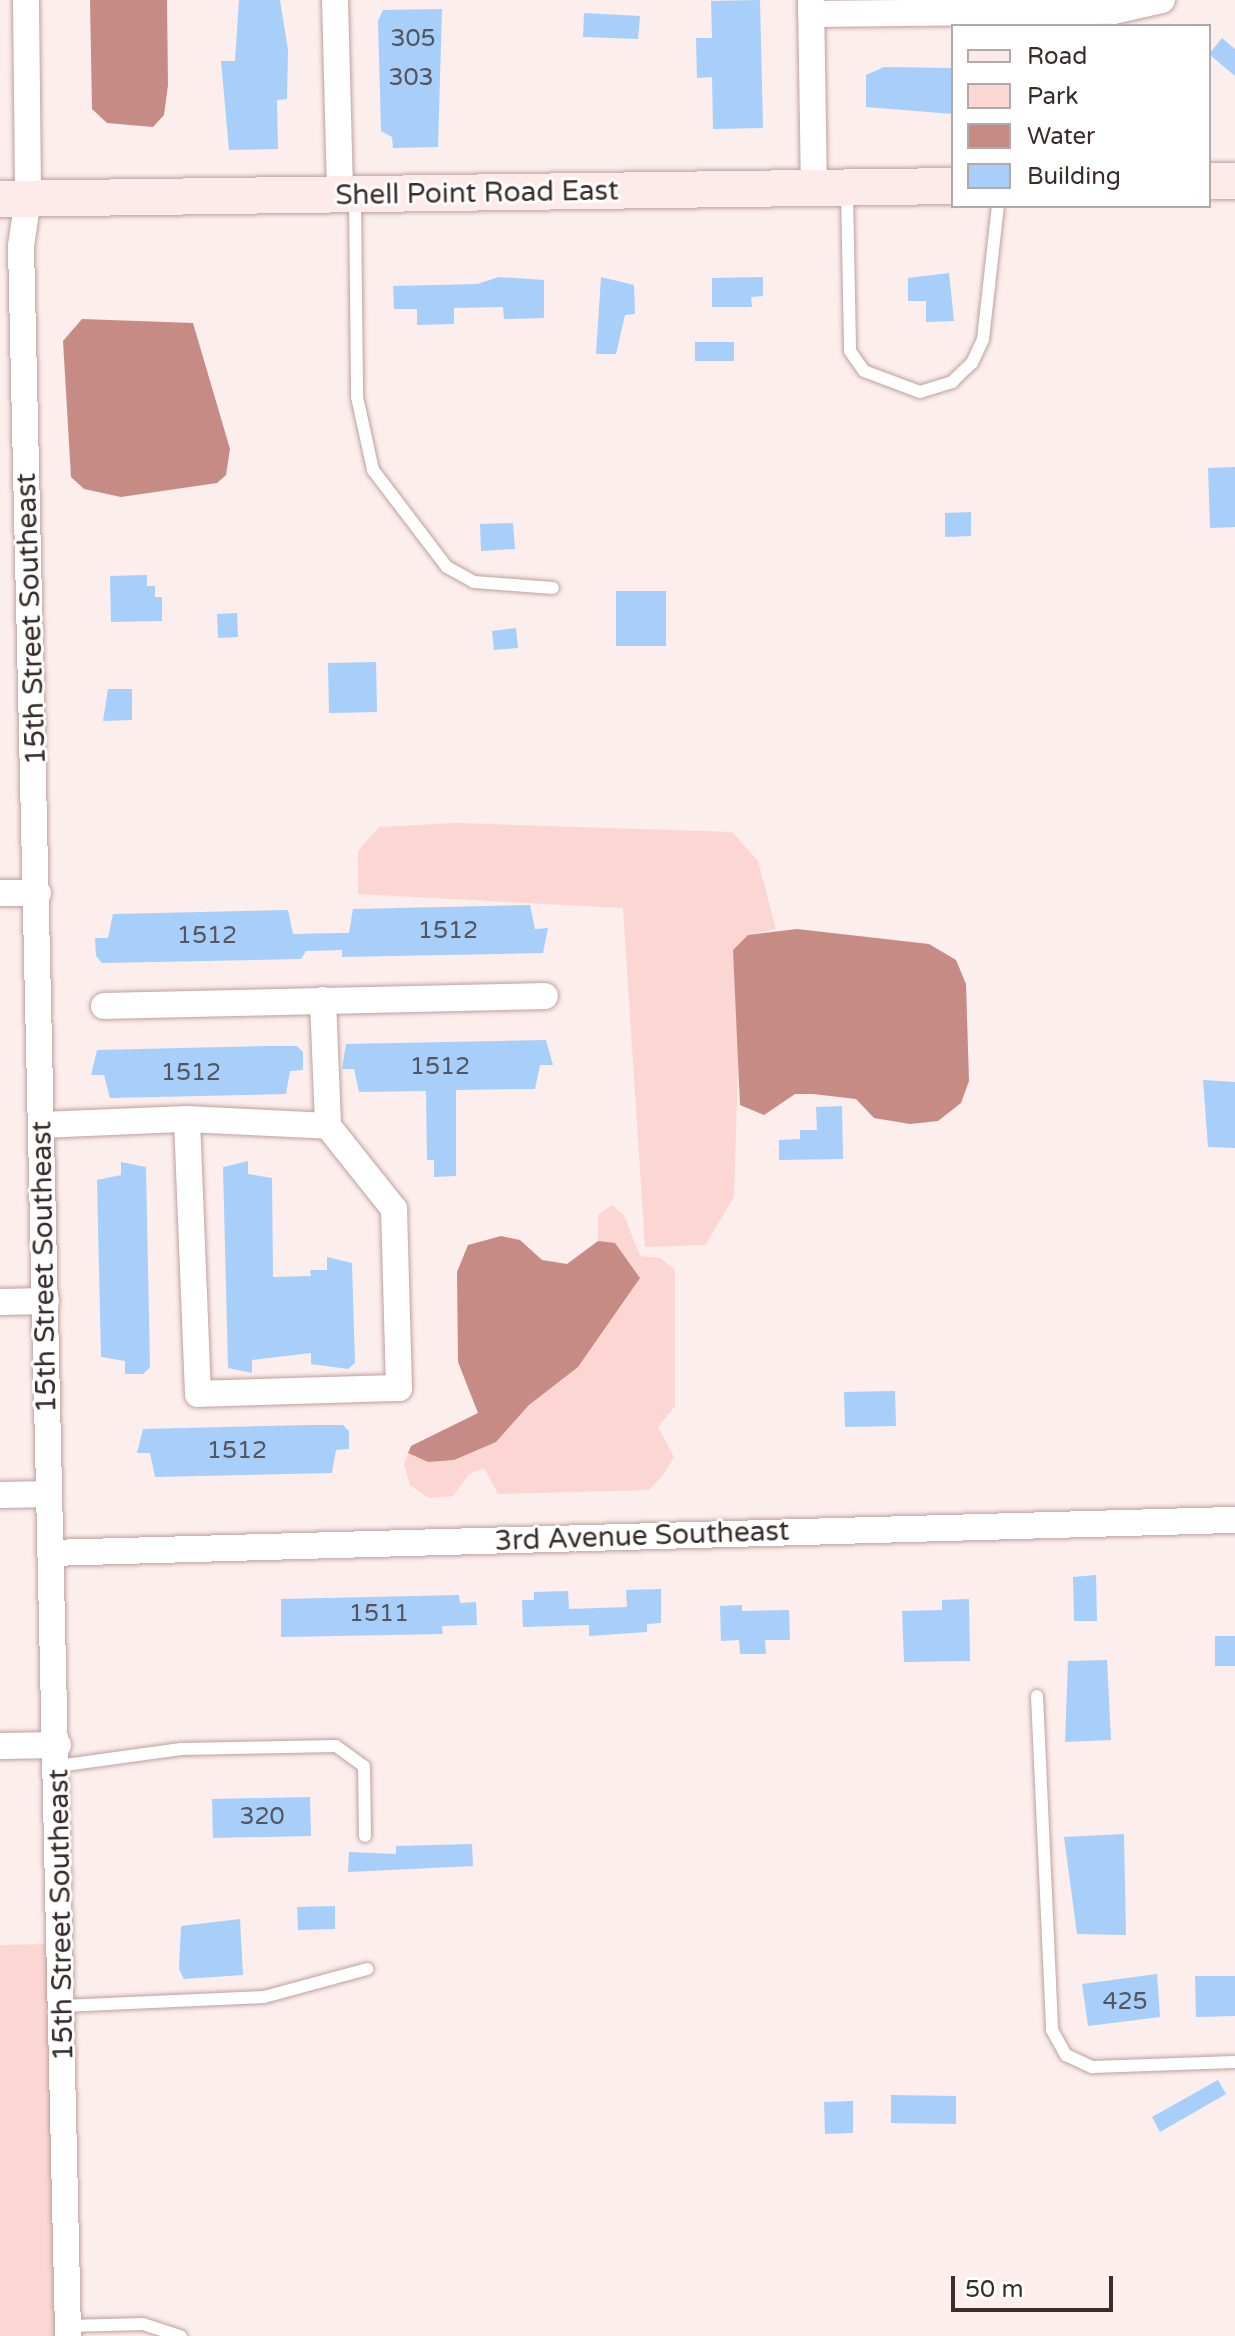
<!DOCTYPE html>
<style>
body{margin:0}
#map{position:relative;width:1235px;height:2336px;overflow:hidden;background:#fbeeec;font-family:"Varela Round",sans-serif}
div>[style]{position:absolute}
.green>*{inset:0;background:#fcd6d2}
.water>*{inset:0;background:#c78b85}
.building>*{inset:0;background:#a7cffa}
.roads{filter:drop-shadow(0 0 2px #bfa09c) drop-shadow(0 0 2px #bfa09c)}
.lane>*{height:12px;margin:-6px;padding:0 6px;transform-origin:6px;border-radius:6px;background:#fff}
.street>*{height:26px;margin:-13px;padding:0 13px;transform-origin:13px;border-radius:13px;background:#fff}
.secondary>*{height:36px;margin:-18px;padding:0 18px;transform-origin:18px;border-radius:18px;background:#fdebe9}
span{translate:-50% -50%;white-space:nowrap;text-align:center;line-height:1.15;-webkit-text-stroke:6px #fff;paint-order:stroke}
.number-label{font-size:24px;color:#54555f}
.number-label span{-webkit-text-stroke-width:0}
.street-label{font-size:28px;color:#392c2b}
.legend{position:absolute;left:951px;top:24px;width:260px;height:184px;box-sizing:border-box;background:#fff;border:2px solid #b0abaa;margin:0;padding:10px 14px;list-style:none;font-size:24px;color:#392c2b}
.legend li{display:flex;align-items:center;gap:16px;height:40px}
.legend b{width:40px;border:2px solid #b0abaa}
.scale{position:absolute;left:951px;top:2276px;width:162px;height:36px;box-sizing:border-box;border:4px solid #392c2b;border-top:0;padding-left:10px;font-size:24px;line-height:28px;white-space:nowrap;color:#392c2b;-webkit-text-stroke:6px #fff;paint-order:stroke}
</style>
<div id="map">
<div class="green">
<i style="clip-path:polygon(456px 823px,732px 832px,758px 861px,776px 929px,748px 935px,734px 971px,740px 1005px,734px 1197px,705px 1245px,645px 1247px,623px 908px,358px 894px,358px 851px,379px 827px)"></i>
<i style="clip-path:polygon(612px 1205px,624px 1215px,640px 1256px,660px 1258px,675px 1270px,675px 1406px,658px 1427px,674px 1457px,663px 1475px,649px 1490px,498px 1494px,484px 1468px,469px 1474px,453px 1496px,429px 1498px,410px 1485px,404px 1464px,408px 1453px,428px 1462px,496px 1442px,529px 1405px,615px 1244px,598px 1241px,598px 1215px)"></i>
<i style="clip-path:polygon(50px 1944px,57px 2336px,0 2336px,0 1945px)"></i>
</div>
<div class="water">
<i style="clip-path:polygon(90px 0,167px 0,168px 85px,164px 115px,153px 127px,107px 123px,92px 109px)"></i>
<i style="clip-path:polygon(82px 319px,193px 323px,230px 449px,226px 475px,217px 483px,121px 497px,84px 489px,71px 477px,63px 341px)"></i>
<i style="clip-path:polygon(797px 929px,929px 944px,956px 960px,966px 984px,969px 1081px,961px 1103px,938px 1121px,910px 1124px,874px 1118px,856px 1099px,813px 1094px,795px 1094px,764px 1115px,740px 1105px,733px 950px,748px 935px)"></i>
<i style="clip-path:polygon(501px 1236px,520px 1240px,542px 1260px,567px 1264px,598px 1241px,615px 1243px,640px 1278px,578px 1367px,529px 1405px,496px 1442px,454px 1460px,428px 1462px,408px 1453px,411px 1446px,478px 1413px,458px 1362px,457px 1272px,468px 1245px)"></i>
</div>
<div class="building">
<i style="clip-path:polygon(239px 0,280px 0,288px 50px,287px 99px,277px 100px,278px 149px,229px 150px,221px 61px,235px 61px)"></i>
<i style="clip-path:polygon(760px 0,763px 128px,713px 129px,712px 77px,697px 78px,696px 38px,712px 38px,711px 1px)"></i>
<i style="clip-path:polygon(442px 9px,438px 147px,393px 148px,392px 137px,381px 131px,378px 21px,383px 10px)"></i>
<i style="clip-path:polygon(584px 13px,640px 16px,638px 39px,583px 37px)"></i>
<i style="clip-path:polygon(1222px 38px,1235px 49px,1235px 76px,1209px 54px)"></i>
<i style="clip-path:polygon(884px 67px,953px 68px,953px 114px,866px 107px,866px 75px)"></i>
<i style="clip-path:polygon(949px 273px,954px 321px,926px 322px,926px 301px,908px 301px,908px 278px)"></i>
<i style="clip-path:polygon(499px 277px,544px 280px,544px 318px,504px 319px,503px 307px,454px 308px,454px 324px,417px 325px,417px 309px,394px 309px,393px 286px,477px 284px)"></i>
<i style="clip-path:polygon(601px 277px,634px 285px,635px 314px,625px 315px,616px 354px,596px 354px)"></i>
<i style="clip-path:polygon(763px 277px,763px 296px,751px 297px,752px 307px,712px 307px,712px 278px)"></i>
<i style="clip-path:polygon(695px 342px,734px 342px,734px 361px,695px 361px)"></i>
<i style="clip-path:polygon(1235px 467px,1235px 527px,1210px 528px,1208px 468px)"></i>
<i style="clip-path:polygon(971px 512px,971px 536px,945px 537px,945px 513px)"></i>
<i style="clip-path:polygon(513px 523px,515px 549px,481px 551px,480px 524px)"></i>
<i style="clip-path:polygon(147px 575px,147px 586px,155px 586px,155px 597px,162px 597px,162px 621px,111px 622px,110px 576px)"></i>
<i style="clip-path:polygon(616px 591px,666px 591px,666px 646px,616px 646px)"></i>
<i style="clip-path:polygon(237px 613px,238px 637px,218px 638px,217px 614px)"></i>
<i style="clip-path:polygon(516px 628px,518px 648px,494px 650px,492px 631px)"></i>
<i style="clip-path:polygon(376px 662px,377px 712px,329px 713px,328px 663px)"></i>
<i style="clip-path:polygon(108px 689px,132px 689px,132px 720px,103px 721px)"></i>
<i style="clip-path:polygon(530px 905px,535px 929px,548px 928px,543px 953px,342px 957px,342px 950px,306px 951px,301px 959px,102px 963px,96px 956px,95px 938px,108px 938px,113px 914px,288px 910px,293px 934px,336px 933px,349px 933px,353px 909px)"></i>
<i style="clip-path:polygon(546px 1040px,553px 1065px,540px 1065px,535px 1089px,456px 1090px,456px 1176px,434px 1177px,434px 1160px,427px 1160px,426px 1091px,359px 1092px,354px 1069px,342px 1069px,346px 1044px)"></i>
<i style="clip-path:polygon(265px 1046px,297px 1046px,303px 1052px,303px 1070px,290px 1071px,286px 1094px,110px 1098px,104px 1075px,91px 1075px,97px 1050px)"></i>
<i style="clip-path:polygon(1203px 1080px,1235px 1082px,1235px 1148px,1208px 1147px)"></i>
<i style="clip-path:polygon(842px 1106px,843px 1159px,779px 1160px,779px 1140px,800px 1139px,800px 1130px,817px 1130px,816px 1107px)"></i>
<i style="clip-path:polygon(248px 1161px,248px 1174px,272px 1178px,273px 1277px,311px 1276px,310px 1270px,327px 1270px,327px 1257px,352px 1263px,355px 1363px,348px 1369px,311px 1364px,311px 1353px,252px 1360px,252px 1373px,228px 1368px,223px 1167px)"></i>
<i style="clip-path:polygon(121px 1162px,146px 1167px,150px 1367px,143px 1374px,125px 1374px,125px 1361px,101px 1357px,97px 1180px,121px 1175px)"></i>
<i style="clip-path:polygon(895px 1391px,896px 1426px,845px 1427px,844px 1392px)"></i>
<i style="clip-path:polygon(311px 1425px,343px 1425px,349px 1431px,349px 1449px,336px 1450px,332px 1473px,155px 1477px,150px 1453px,137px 1453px,143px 1429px)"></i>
<i style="clip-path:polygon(1096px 1575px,1097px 1621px,1074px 1621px,1073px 1577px)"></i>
<i style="clip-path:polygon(661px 1589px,661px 1623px,647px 1624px,647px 1632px,589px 1636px,589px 1625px,523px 1627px,522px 1600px,534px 1600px,534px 1592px,568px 1591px,569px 1609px,627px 1607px,626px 1590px)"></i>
<i style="clip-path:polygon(459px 1595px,460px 1603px,476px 1602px,477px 1625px,442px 1626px,443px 1634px,281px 1637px,281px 1599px)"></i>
<i style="clip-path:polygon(969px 1599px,970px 1661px,904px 1662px,902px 1611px,942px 1610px,942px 1600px)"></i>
<i style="clip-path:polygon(742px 1605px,742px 1611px,789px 1610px,790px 1640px,765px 1640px,766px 1654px,740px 1654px,739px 1640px,721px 1641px,720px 1606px)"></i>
<i style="clip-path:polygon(1215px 1636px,1235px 1636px,1235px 1666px,1215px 1666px)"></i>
<i style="clip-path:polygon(1107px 1660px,1111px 1740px,1065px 1742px,1068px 1661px)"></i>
<i style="clip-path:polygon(310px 1797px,311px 1836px,213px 1838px,212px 1799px)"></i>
<i style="clip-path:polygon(1124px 1834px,1126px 1935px,1077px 1934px,1064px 1837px)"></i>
<i style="clip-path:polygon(472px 1844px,473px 1866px,348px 1872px,349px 1852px,396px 1854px,396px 1846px)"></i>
<i style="clip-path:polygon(335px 1906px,335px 1929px,298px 1930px,297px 1907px)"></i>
<i style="clip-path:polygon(240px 1919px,243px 1975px,184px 1979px,179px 1969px,181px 1926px)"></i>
<i style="clip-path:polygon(1157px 1974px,1160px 2017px,1088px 2026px,1082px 1984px)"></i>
<i style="clip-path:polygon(1195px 1976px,1235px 1976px,1235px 2016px,1196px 2017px)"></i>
<i style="clip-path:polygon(1218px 2080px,1226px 2094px,1160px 2132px,1152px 2117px)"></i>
<i style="clip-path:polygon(891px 2095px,956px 2096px,956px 2124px,891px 2123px)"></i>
<i style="clip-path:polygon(853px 2101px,853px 2133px,825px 2134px,824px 2102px)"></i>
</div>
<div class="roads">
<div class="lane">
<i style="left:847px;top:191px;width:160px;rotate:88.9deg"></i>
<i style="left:850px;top:351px;width:24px;rotate:55deg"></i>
<i style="left:864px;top:371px;width:60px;rotate:20.6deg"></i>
<i style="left:920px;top:392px;width:34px;rotate:-17deg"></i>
<i style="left:952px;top:382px;width:28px;rotate:-44deg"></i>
<i style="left:972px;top:363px;width:26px;rotate:-65deg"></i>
<i style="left:983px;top:339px;width:134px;rotate:-83.6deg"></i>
<i style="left:355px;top:198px;width:199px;rotate:89.4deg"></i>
<i style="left:357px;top:397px;width:75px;rotate:77.6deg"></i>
<i style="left:373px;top:470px;width:122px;rotate:52.7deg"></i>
<i style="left:447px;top:567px;width:31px;rotate:29deg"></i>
<i style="left:474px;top:582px;width:79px;rotate:4.3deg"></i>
<i style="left:1037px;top:1696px;width:334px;rotate:87.4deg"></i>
<i style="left:1052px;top:2030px;width:29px;rotate:61deg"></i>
<i style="left:1066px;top:2055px;width:29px;rotate:25deg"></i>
<i style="left:1092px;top:2067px;width:143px;rotate:-2deg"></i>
<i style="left:58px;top:1766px;width:124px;rotate:-7.9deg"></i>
<i style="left:181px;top:1749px;width:155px;rotate:-1.1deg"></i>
<i style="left:336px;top:1746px;width:34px;rotate:36deg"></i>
<i style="left:364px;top:1766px;width:70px;rotate:89.2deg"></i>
<i style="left:63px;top:2006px;width:201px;rotate:-2.6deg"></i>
<i style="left:264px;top:1997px;width:107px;rotate:-15.2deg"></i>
<i style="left:68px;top:2326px;width:75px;rotate:-1.5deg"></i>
<i style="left:143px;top:2324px;width:40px;rotate:18deg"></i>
</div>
<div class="street">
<i style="left:26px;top:0;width:198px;rotate:89.4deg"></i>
<i style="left:28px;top:198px;width:49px;rotate:98.3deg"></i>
<i style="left:21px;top:246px;width:2091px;rotate:88.71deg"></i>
<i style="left:335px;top:0;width:195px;rotate:88.5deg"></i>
<i style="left:811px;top:0;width:188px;rotate:89.1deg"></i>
<i style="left:811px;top:14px;width:302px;rotate:-0.6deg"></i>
<i style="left:1113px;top:11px;width:50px;rotate:-12.7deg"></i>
<i style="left:0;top:893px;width:38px"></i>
<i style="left:323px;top:1000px;width:126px;rotate:87.7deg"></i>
<i style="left:104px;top:1006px;width:441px;rotate:-1.3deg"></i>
<i style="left:41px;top:1125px;width:146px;rotate:-2.4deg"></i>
<i style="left:187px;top:1119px;width:141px;rotate:2.8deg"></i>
<i style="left:328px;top:1126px;width:106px;rotate:51.5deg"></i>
<i style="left:394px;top:1209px;width:179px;rotate:88.4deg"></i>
<i style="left:399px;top:1388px;width:201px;rotate:178.3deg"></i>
<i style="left:198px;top:1394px;width:275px;rotate:-92.3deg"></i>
<i style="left:0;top:1302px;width:46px;rotate:-1.2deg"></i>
<i style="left:0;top:1495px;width:49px;rotate:-1.2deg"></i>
<i style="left:50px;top:1553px;width:1185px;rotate:-1.6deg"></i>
<i style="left:0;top:1746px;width:58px;rotate:-1deg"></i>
</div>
<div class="secondary">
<i style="left:1209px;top:181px;width:26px"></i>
<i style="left:0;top:199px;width:953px;rotate:-0.78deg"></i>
</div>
</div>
<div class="number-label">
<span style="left:413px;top:39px">305</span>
<span style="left:411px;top:78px">303</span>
<span style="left:448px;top:931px">1512</span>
<span style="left:207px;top:936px">1512</span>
<span style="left:440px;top:1067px">1512</span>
<span style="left:191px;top:1073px">1512</span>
<span style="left:237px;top:1451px">1512</span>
<span style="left:379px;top:1614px">1511</span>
<span style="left:262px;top:1817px">320</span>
<span style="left:1125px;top:2002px">425</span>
</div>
<div class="street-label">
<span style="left:477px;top:193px;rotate:-1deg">Shell Point Road East</span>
<span style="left:31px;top:619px;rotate:-92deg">15th Street Southeast</span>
<span style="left:44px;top:1267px;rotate:-91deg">15th Street Southeast</span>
<span style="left:642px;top:1536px;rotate:-2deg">3rd Avenue Southeast</span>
<span style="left:61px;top:1915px;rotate:-91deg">15th Street Southeast</span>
</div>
<ul class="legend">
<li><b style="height:10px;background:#fdebe9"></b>Road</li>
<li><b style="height:22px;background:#fcd6d2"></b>Park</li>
<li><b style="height:22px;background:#c78b85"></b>Water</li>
<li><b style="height:22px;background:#a7cffa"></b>Building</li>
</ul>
<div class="scale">50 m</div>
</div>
